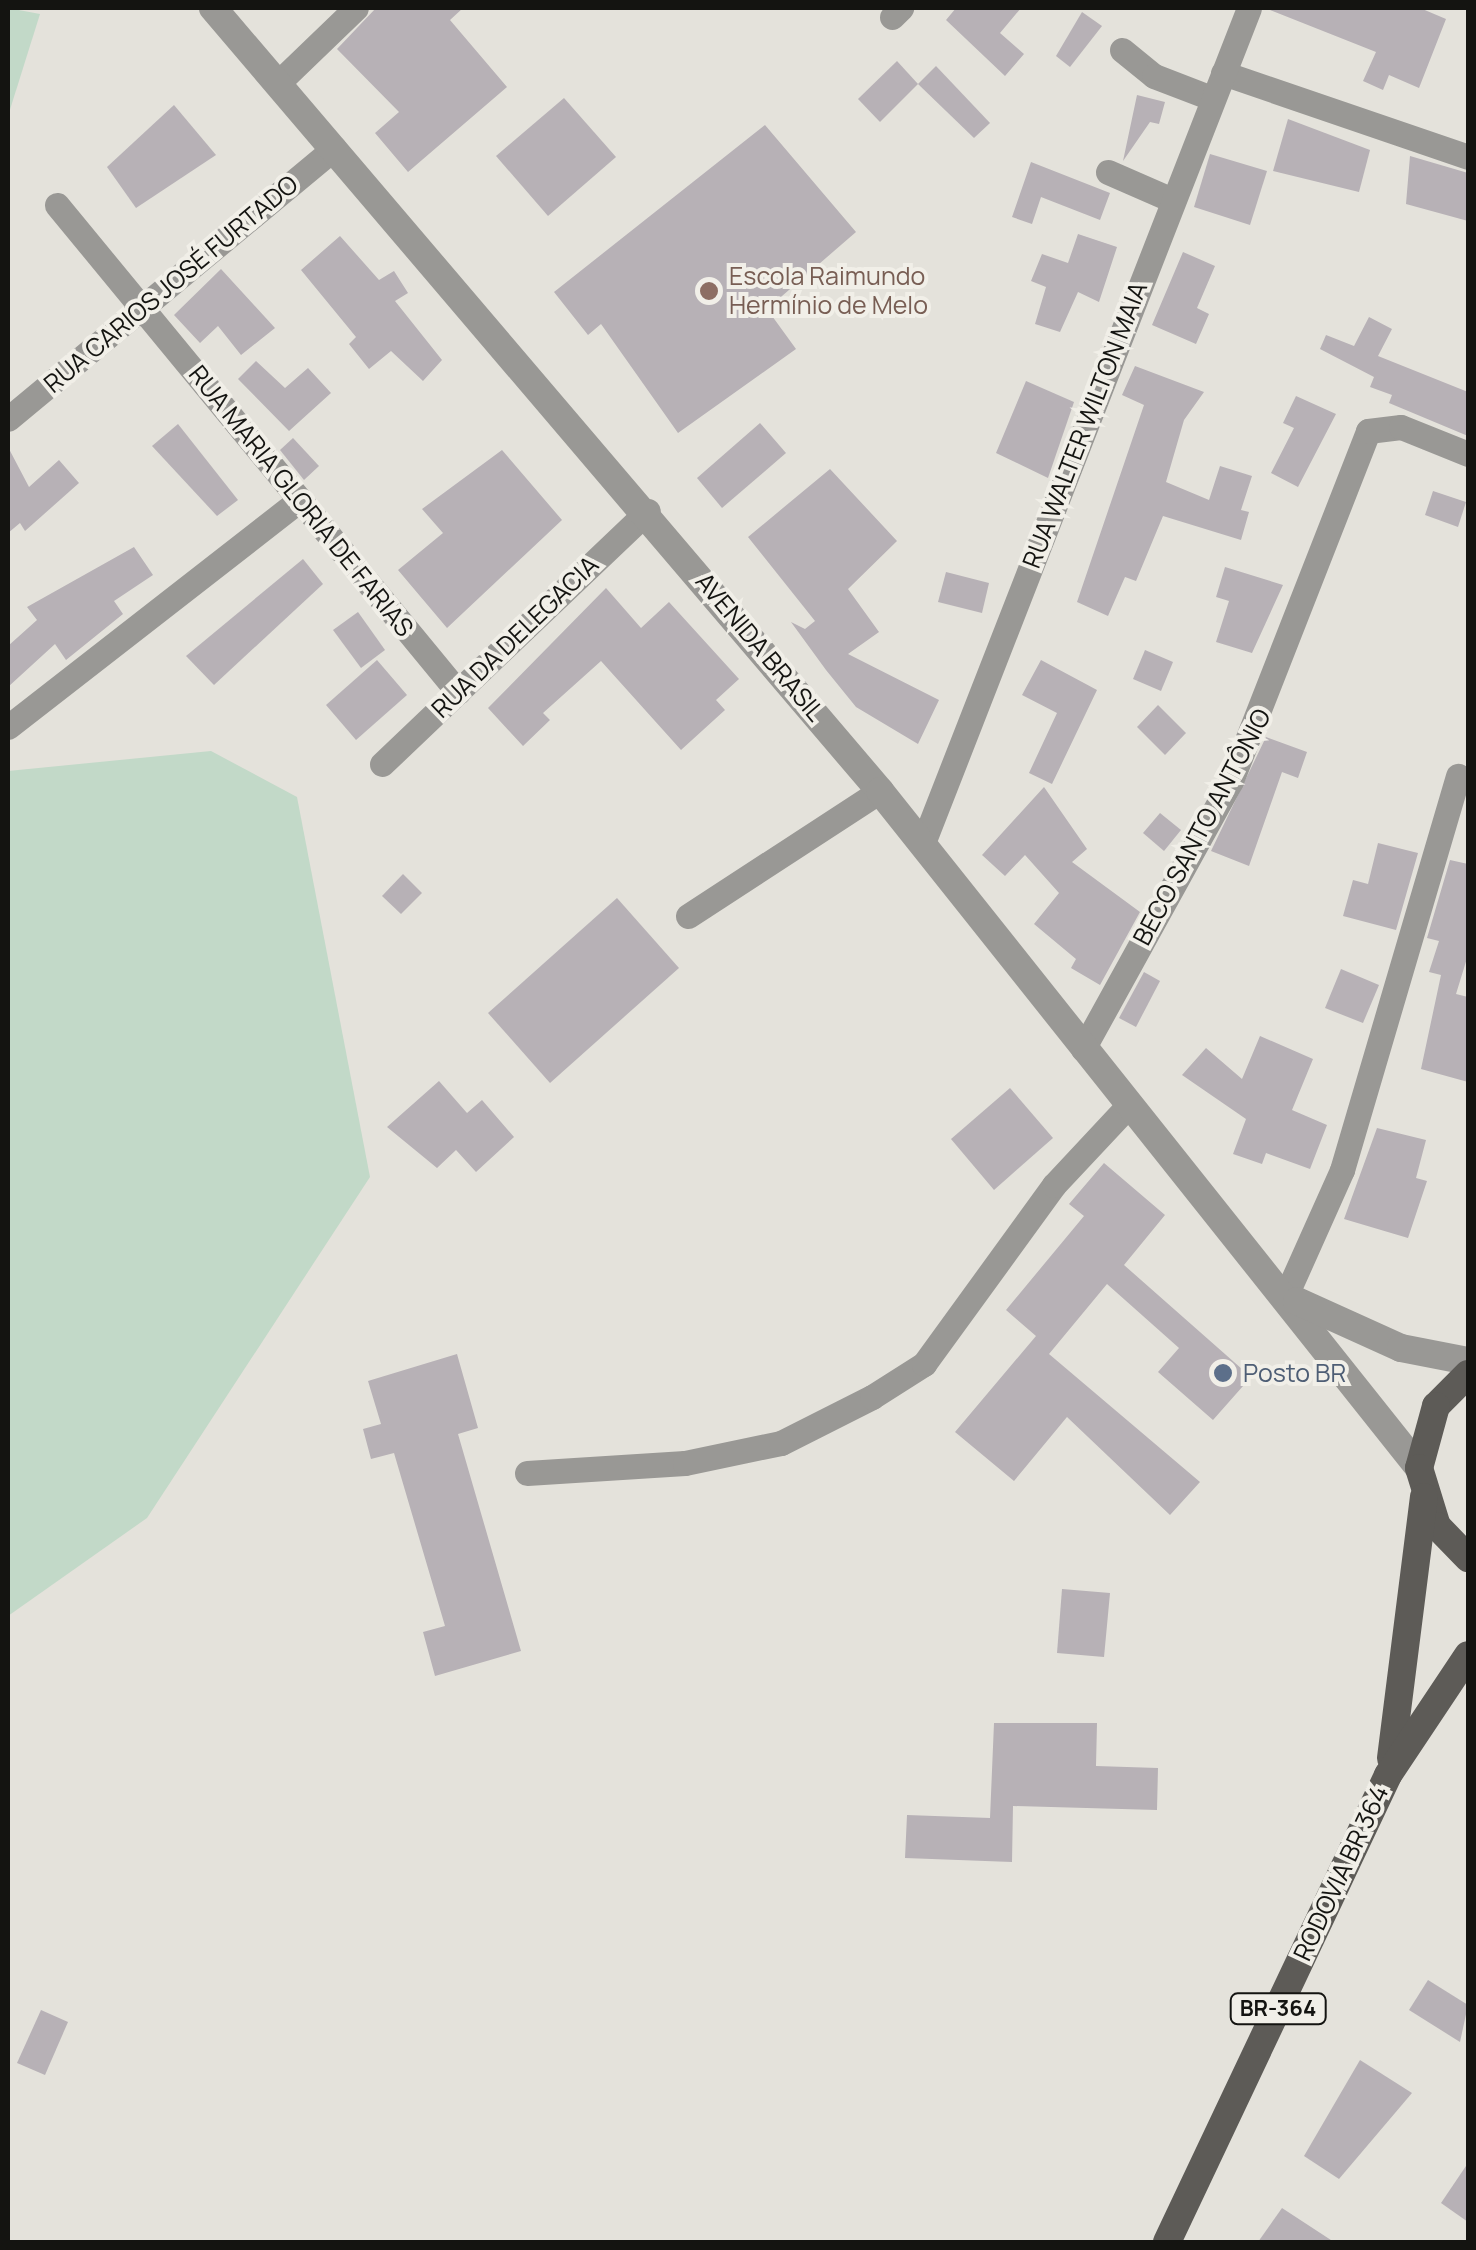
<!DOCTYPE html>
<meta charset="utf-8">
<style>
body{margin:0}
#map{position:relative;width:1476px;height:2250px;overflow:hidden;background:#e4e2db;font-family:Manrope,sans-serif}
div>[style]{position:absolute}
.green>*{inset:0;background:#c2d9c8}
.building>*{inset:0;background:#b7b1b6}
.minor>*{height:25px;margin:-12.5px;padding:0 12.5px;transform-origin:12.5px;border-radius:12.5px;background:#999895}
.tertiary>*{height:28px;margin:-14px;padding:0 14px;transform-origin:14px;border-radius:14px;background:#999895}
.primary>*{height:28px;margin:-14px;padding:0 14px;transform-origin:14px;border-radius:14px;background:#5d5b57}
.dots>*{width:28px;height:28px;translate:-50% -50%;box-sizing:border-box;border:5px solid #f1efe8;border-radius:50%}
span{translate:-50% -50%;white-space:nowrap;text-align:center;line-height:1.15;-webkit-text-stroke:8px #f1efe8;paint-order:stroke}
.shield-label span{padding:2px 8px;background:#f1efe8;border:2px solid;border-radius:8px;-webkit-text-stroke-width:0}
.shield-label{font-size:22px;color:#141411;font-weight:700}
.education-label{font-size:25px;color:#785e54}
.left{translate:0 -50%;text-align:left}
.street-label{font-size:25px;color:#141411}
.service-label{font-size:25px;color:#4e5e75}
.frame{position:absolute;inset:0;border:10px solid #141411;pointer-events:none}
</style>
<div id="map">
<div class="green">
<i style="clip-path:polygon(8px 8px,40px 14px,8px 116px)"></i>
<i style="clip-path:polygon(211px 751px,297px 797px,370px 1177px,147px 1518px,8px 1616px,8px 771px)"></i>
</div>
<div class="building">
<i style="clip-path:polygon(376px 8px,463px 8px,450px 20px,507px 87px,408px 172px,375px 133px,399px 112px,337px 49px)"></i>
<i style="clip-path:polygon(956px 8px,1021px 8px,1000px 33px,1024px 54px,1005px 76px,946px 20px)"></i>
<i style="clip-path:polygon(1265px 8px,1420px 8px,1446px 19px,1419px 88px,1389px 75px,1383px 90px,1363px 81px,1376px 52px)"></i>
<i style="clip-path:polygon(1082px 12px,1102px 26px,1070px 67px,1056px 56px)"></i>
<i style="clip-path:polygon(897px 61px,918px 84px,880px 122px,858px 99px)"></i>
<i style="clip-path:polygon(936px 66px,990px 123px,974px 138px,918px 84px)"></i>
<i style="clip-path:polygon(1137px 95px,1165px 102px,1159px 124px,1150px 122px,1123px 161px)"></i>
<i style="clip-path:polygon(564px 98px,616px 157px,548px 216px,496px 156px)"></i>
<i style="clip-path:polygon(174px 105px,216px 155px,136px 208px,107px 167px)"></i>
<i style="clip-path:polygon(1288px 119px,1370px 150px,1359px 192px,1273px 171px)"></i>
<i style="clip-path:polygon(765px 125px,856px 232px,767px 309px,796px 349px,678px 433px,601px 324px,588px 335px,554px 292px)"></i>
<i style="clip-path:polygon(1210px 154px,1267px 171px,1250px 225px,1194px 207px)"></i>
<i style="clip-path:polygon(1410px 156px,1468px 173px,1468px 221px,1406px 204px)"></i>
<i style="clip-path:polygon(1031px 162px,1110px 193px,1100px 220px,1041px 197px,1032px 224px,1012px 217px)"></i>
<i style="clip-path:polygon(1078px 234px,1117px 247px,1099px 302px,1078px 292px,1060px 332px,1035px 324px,1046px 287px,1031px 281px,1042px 254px,1068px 263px)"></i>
<i style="clip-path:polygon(340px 236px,379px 280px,394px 271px,408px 293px,395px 301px,442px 360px,423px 381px,391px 351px,369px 369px,349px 344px,356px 337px,301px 270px)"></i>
<i style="clip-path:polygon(1183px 252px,1215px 266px,1197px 308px,1209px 314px,1196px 344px,1152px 325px)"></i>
<i style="clip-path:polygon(221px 269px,275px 328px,241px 355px,218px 326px,200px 343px,174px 315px)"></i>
<i style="clip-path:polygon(1369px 317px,1392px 329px,1378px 356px,1468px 392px,1468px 436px,1389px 403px,1392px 395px,1370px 387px,1374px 377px,1320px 349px,1326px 335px,1354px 346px)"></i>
<i style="clip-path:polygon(256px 361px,285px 388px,308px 368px,331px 393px,289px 431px,238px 379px)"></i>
<i style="clip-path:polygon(1135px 366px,1204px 392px,1184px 420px,1166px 482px,1209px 500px,1220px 466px,1252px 476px,1241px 510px,1249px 512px,1241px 540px,1163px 516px,1136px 581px,1125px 577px,1108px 616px,1077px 602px,1144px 405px,1122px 395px)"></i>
<i style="clip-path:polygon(1026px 381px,1074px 402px,1048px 478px,996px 453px)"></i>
<i style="clip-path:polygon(1296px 396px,1336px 414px,1298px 487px,1271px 473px,1294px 428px,1283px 423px)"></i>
<i style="clip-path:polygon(760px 423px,786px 453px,722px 508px,697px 478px)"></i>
<i style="clip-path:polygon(178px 424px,238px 500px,217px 516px,152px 446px)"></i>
<i style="clip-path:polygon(293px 438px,319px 466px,304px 480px,280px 450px)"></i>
<i style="clip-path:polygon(8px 447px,29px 487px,59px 460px,79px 483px,25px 531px,20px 523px,8px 533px)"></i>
<i style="clip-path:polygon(502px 450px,562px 520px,447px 628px,398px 570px,443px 533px,422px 509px)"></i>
<i style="clip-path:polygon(830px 469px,897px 541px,848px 589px,879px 632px,848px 654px,939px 700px,918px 744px,856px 707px,826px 670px,791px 622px,805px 629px,815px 621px,748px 537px)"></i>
<i style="clip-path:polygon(1433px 491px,1466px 502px,1458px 527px,1425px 515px)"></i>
<i style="clip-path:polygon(134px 547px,153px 575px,114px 601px,123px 614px,66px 660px,55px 644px,8px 687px,8px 646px,37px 620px,27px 607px)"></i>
<i style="clip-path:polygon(303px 559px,323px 584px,214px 685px,186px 656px)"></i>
<i style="clip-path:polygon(1225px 567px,1283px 585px,1252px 653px,1216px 642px,1229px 601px,1216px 597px)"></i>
<i style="clip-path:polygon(946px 572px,989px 583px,982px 613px,938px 602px)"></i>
<i style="clip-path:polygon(606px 588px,641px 628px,669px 602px,739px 679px,716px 700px,725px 710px,681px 750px,601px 661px,543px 713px,550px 720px,523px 746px,488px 708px)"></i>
<i style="clip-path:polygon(358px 612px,385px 650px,361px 668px,333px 630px)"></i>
<i style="clip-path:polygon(1145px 650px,1173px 662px,1161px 691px,1133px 679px)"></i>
<i style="clip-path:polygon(377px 660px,407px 695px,356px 740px,326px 705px)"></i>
<i style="clip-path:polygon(1041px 660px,1097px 690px,1052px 784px,1029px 773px,1057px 713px,1022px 695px)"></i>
<i style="clip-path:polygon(1158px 705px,1186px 733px,1165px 755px,1137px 727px)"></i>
<i style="clip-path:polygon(1266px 737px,1307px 752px,1298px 778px,1282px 772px,1249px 866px,1211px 851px)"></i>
<i style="clip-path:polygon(1044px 787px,1087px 849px,1072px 862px,1140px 912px,1100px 985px,1071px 968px,1076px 959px,1034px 924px,1059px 893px,1025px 855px,1005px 876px,982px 855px)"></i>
<i style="clip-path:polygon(1160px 813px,1181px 830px,1164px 851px,1143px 833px)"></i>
<i style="clip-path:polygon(1378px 843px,1418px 853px,1396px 930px,1343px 916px,1353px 880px,1368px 884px)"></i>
<i style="clip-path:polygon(1450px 860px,1468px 864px,1468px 955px,1456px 994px,1468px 997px,1468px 1082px,1421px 1069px,1441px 975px,1429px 972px,1439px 941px,1427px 938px)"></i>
<i style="clip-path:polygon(403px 874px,422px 893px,401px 914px,382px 896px)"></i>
<i style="clip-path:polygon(617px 898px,679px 968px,550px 1083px,488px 1013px)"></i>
<i style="clip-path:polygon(1341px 969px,1379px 985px,1363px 1023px,1325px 1008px)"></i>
<i style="clip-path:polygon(1144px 972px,1160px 981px,1136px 1027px,1119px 1018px)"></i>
<i style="clip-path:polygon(1260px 1036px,1313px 1059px,1292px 1110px,1327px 1125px,1310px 1169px,1266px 1153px,1262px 1164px,1233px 1154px,1246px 1119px,1182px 1075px,1206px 1048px,1242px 1079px)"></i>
<i style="clip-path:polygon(439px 1081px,467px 1113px,482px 1100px,514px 1137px,476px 1172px,456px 1150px,437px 1168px,387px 1127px)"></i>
<i style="clip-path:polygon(1010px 1088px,1053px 1138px,994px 1190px,951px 1139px)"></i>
<i style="clip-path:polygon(1377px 1128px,1426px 1140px,1416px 1178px,1427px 1181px,1408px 1238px,1344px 1219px)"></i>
<i style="clip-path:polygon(1104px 1163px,1165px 1215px,1124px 1265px,1251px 1377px,1213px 1420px,1158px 1372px,1179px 1348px,1107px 1284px,1049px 1354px,1200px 1482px,1170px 1515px,1067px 1417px,1014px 1481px,955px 1432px,1036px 1336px,1006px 1310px,1084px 1216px,1069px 1204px)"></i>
<i style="clip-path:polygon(457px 1354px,478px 1428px,458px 1434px,521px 1651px,435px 1676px,423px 1632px,445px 1626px,394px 1453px,371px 1459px,363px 1429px,381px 1424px,368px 1381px)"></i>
<i style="clip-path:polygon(1062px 1589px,1110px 1593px,1104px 1657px,1057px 1653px)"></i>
<i style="clip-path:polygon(994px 1723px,1097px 1723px,1096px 1766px,1158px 1768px,1157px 1810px,1013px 1806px,1012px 1862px,905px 1858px,907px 1815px,990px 1818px)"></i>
<i style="clip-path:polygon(1428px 1980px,1468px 2005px,1460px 2042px,1409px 2010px)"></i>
<i style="clip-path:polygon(41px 2010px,68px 2022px,45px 2075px,17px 2063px)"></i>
<i style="clip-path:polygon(1360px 2060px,1412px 2093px,1339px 2179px,1304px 2156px)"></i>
<i style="clip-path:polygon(1468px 2163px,1468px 2222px,1441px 2203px)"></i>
<i style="clip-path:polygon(1282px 2208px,1334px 2242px,1258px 2242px)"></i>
</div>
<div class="minor">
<i style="left:892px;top:17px;width:13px;rotate:-45deg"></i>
<i style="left:1122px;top:50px;width:41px;rotate:39.1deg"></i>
<i style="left:1154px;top:76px;width:61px;rotate:21.1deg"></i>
<i style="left:1223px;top:73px;width:259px;rotate:18.9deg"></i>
<i style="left:278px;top:83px;width:108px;rotate:-43.9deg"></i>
<i style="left:1108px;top:172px;width:70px;rotate:23.6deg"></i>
<i style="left:57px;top:205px;width:631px;rotate:50.53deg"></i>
<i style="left:8px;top:419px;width:424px;rotate:-39.7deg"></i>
<i style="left:8px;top:727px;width:370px;rotate:-37.9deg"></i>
<i style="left:382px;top:764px;width:367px;rotate:-43.6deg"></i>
<i style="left:923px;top:843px;width:896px;rotate:-68.67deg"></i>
<i style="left:688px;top:916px;width:229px;rotate:-33.1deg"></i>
<i style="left:1083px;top:1049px;width:306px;rotate:-61.1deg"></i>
<i style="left:1231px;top:781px;width:376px;rotate:-68.6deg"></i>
<i style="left:1368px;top:431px;width:33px;rotate:-7deg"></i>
<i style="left:1401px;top:427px;width:72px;rotate:21.9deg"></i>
<i style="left:1287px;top:1293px;width:135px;rotate:-65.9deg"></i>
<i style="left:1342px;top:1170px;width:411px;rotate:-73.6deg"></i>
<i style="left:527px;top:1473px;width:158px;rotate:-3.6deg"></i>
<i style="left:685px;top:1463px;width:98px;rotate:-11.8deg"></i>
<i style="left:781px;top:1443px;width:102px;rotate:-26.8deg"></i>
<i style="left:872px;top:1397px;width:62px;rotate:-32.4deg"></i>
<i style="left:924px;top:1364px;width:221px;rotate:-54deg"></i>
<i style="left:1054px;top:1185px;width:108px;rotate:-46.9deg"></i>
</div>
<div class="tertiary">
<i style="left:213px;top:8px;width:1029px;rotate:49.57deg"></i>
<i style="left:880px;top:791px;width:865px;rotate:51.47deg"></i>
<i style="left:1297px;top:1301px;width:114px;rotate:24.3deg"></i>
<i style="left:1401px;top:1348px;width:68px;rotate:11deg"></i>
</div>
<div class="primary">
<i style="left:1468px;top:1374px;width:45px;rotate:135deg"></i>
<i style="left:1436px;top:1406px;width:64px;rotate:105.3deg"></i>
<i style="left:1419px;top:1468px;width:61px;rotate:72.8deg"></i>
<i style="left:1437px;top:1526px;width:45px;rotate:45.9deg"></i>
<i style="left:1391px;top:1758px;width:263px;rotate:-82.8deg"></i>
<i style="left:1167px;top:2242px;width:517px;rotate:-64.67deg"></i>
<i style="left:1388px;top:1775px;width:144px;rotate:-56.3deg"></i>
</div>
<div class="dots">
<i style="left:709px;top:291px;background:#8d6e63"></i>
<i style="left:1223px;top:1373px;background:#5c6f8a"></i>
</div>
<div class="shield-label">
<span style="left:1278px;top:2009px">BR-364</span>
</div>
<div class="education-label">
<span class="left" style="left:729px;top:291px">Escola Raimundo<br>Hermínio de Melo</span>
</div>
<div class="street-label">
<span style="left:171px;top:284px;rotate:-40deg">RUA CARIOS JOSÉ FURTADO</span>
<span style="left:1085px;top:425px;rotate:-69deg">RUA WALTER WILTON MAIA</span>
<span style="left:301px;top:501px;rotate:51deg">RUA MARIA GLORIA DE FARIAS</span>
<span style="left:515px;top:637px;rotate:-44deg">RUA DA DELEGACIA</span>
<span style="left:760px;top:647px;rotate:50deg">AVENIDA BRASIL</span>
<span style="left:1202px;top:827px;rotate:-62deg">BECO SANTO ANTÔNIO</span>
<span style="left:1341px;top:1873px;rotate:-65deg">RODOVIA BR 364</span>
</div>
<div class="service-label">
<span class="left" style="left:1243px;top:1373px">Posto BR</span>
</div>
<div class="frame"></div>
</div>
